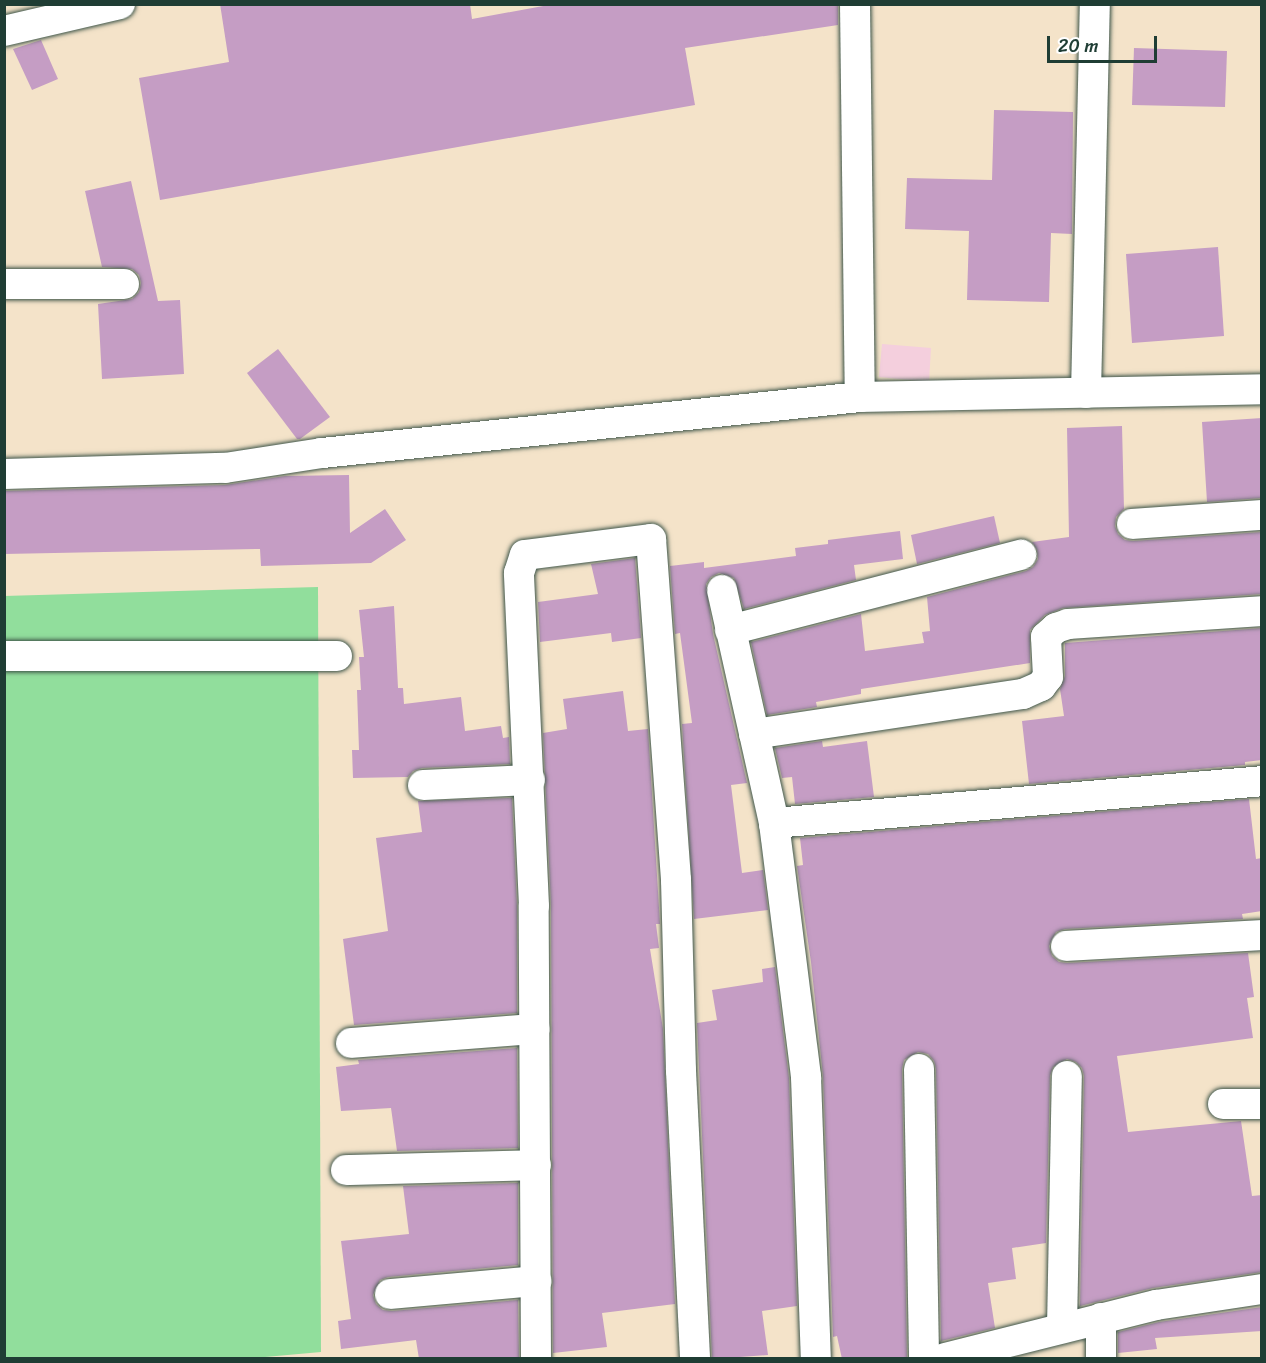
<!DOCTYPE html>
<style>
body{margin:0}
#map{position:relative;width:1266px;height:1363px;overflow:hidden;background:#f4e3c9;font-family:Sriracha,sans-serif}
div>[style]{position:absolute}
.built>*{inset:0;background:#f4cfdd}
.green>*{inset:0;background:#91de9c}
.building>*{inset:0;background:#c59dc4}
.roads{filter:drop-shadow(0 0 2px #3f564a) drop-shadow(0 0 2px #3f564a)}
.minor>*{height:30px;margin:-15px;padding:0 15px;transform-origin:15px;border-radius:15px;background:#fff}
span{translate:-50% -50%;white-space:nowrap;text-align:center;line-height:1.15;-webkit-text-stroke:4.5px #fff;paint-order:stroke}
.frame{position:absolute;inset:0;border:6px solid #1f3d34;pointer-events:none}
.scale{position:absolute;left:1047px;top:36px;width:110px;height:27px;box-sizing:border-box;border:3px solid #1f3d34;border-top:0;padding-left:8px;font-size:18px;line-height:21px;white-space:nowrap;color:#1f3d34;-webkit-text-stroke:4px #fff;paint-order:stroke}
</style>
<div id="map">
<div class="built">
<i style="clip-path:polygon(882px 344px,931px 348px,929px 382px,879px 377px)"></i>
</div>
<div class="green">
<i style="clip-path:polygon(318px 587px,321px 1352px,254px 1358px,5px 1358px,4px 596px)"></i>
</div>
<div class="building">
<i style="clip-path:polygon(220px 4px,470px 4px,472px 19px,554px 4px,838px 4px,838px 25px,685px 48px,695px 105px,160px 200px,139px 78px,229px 62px)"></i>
<i style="clip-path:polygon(41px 40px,58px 79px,32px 90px,13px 49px)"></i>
<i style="clip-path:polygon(1134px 48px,1227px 51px,1225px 107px,1132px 105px)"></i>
<i style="clip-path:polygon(994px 110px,1073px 112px,1072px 234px,1051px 233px,1049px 302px,967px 300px,969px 231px,905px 229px,907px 178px,992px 180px)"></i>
<i style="clip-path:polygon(131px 181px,158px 301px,180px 300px,184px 374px,102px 379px,98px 304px,132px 299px,139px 292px,141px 283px,139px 275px,132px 269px,102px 267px,85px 191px)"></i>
<i style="clip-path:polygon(1218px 247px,1224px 336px,1132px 343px,1126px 254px)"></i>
<i style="clip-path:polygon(278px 349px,330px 417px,300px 439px,297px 439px,247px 373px)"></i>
<i style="clip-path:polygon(1262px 418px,1262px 498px,1207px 502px,1202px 422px)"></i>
<i style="clip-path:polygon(1122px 426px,1124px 509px,1116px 517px,1115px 526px,1118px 534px,1125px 540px,1133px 541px,1262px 532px,1262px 594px,1063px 608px,1045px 615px,1030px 630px,1030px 663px,861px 689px,861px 694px,816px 702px,817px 707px,767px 715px,751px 642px,861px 614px,865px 651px,924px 643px,922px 632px,930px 631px,927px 597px,1026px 571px,1033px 567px,1038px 559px,1037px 550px,1032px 542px,1069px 537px,1067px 428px)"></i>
<i style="clip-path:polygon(349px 475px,350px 533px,385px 509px,406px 540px,371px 563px,261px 566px,260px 549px,4px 554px,4px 491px,225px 485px,285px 476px)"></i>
<i style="clip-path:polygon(994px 516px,1000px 543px,917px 564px,911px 535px)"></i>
<i style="clip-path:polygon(900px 531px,903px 559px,854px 565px,856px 580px,744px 609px,734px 578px,719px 573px,711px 577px,706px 584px,713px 634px,747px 783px,731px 785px,742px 873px,763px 870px,768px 910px,694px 919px,682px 724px,692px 723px,680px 633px,675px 634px,670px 566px,704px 562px,704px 568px,796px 556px,795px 548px,828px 544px,828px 540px)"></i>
<i style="clip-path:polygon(635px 558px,641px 638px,612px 642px,611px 633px,540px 642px,538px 602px,598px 594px,591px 564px)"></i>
<i style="clip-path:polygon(394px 606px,398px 688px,403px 688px,404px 704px,461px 697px,465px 731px,501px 726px,503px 738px,509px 737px,510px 764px,422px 768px,413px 771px,408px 777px,353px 778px,352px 750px,359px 750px,357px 690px,361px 690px,359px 657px,364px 657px,359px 610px)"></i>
<i style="clip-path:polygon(1262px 628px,1262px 760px,1245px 762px,1245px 765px,1029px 784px,1022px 721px,1064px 716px,1060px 689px,1065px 676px,1065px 643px)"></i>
<i style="clip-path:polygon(623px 691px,628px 731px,648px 729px,660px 924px,656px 924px,659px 948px,650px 949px,663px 1029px,675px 1304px,602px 1313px,607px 1347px,553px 1353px,551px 906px,543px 733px,567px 729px,563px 699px)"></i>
<i style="clip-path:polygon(822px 741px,823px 747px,867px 741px,874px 797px,795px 804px,792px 777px,782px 778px,775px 748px)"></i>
<i style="clip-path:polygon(512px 798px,517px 906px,517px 1013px,354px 1025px,343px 939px,388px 931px,376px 838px,422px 832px,418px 801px)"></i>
<i style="clip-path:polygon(1249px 799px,1256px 859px,1262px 858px,1262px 911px,1242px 914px,1243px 919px,1065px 929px,1056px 932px,1049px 946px,1052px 956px,1059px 962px,1067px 963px,1248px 953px,1254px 997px,1247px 998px,1253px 1038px,1117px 1056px,1128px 1132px,1241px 1121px,1252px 1196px,1262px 1195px,1262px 1272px,1153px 1288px,1080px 1306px,1084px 1076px,1082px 1068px,1076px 1062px,1067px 1059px,1053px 1067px,1050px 1076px,1046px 1243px,1012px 1248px,1016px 1279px,988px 1283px,995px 1328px,941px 1341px,936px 1069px,934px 1061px,928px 1054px,918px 1052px,904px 1060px,902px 1069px,907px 1359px,842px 1359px,837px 1336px,833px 1337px,823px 1076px,811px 962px,797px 866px,803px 865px,800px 838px)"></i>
<i style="clip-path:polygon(775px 967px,789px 1078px,797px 1306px,762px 1311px,768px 1355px,712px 1359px,697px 1023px,717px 1020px,712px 990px,763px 982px,762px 969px)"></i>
<i style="clip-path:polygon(517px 1048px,518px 1148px,397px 1151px,391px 1108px,341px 1111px,336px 1067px,359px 1064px,358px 1060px)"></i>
<i style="clip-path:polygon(518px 1183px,518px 1265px,388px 1277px,380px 1280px,373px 1295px,376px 1304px,383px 1310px,392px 1311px,518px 1300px,519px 1358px,419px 1359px,416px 1340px,341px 1349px,338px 1321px,351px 1319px,341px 1241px,409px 1234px,403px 1186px)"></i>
<i style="clip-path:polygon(1262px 1307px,1262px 1331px,1155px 1338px,1157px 1349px,1118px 1353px,1118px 1332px,1159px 1322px)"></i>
</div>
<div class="roads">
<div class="minor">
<i style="left:855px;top:4px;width:393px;rotate:89.3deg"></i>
<i style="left:4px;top:31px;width:119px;rotate:-13.1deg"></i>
<i style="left:4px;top:284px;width:120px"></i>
<i style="left:1086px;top:393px;width:389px;rotate:-88.7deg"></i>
<i style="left:4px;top:474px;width:221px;rotate:-1.6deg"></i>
<i style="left:225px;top:468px;width:98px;rotate:-8.8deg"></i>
<i style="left:322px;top:453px;width:541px;rotate:-5.94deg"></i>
<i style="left:860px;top:397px;width:402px;rotate:-1.1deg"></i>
<i style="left:1132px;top:524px;width:130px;rotate:-4deg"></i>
<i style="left:722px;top:590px;width:239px;rotate:77.4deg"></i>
<i style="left:774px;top:823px;width:490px;rotate:-4.9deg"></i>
<i style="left:730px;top:630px;width:301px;rotate:-14.5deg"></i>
<i style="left:4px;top:656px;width:333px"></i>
<i style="left:754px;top:734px;width:272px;rotate:-8.5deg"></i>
<i style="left:1023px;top:694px;width:20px;rotate:-24deg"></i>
<i style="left:1041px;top:686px;width:11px;rotate:-52deg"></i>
<i style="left:1048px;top:677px;width:40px;rotate:-92.9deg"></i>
<i style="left:1046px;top:637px;width:13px;rotate:-42deg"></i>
<i style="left:1056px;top:628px;width:13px;rotate:-18deg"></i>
<i style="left:1068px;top:624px;width:194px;rotate:-3.8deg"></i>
<i style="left:423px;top:785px;width:107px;rotate:-2.7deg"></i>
<i style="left:774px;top:823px;width:256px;rotate:82.8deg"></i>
<i style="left:806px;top:1077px;width:281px;rotate:88deg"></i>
<i style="left:1066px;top:946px;width:196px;rotate:-3.2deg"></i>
<i style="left:351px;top:1043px;width:184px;rotate:-4.4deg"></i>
<i style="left:919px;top:1069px;width:289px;rotate:89deg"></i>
<i style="left:1223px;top:1104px;width:39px"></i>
<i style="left:346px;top:1170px;width:190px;rotate:-1.5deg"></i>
<i style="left:390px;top:1294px;width:147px;rotate:-5.1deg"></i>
<i style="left:1062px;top:1328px;width:252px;rotate:-88.9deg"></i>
<i style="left:536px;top:1358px;width:452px;rotate:-90.3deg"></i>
<i style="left:534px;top:906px;width:333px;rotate:-92.6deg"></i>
<i style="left:519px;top:573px;width:19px;rotate:-72deg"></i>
<i style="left:525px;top:555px;width:127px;rotate:-7.2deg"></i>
<i style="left:651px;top:539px;width:342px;rotate:85.8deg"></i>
<i style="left:676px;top:880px;width:191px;rotate:88.5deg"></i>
<i style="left:681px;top:1071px;width:287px;rotate:87.2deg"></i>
<i style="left:945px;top:1358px;width:218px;rotate:-14.1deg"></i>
<i style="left:1156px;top:1305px;width:107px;rotate:-8.6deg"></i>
<i style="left:1101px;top:1358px;width:40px;rotate:-90deg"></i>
</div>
</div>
<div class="frame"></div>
<div class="scale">20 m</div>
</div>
